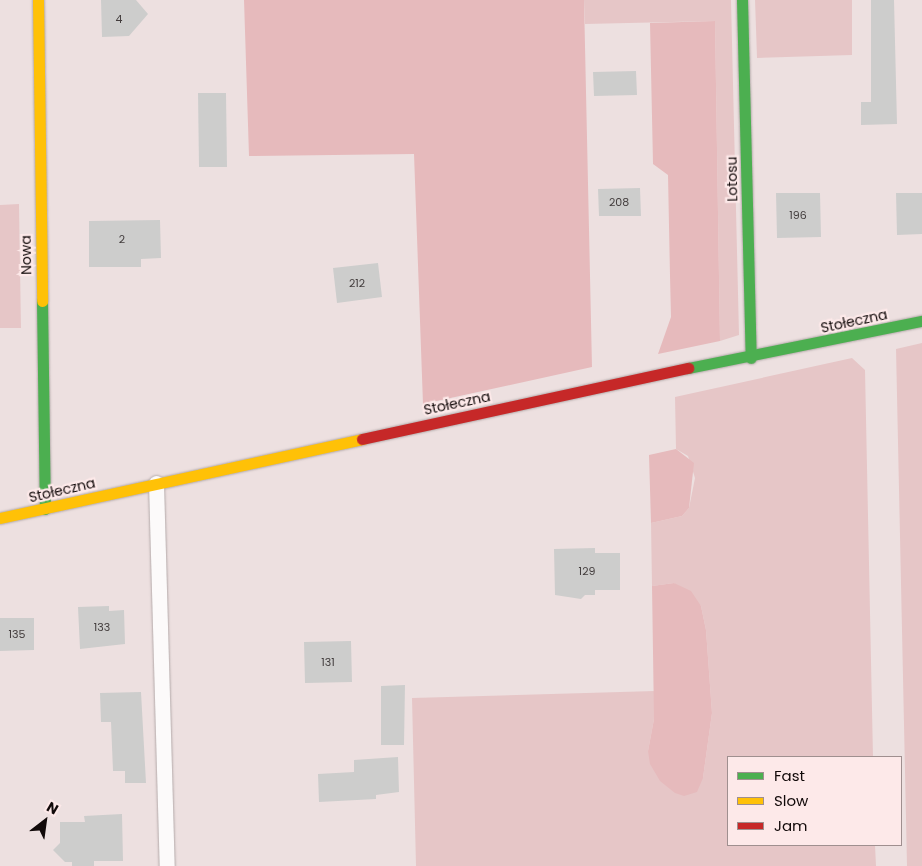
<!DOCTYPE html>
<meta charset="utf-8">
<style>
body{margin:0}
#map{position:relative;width:922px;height:866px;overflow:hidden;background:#ede0e0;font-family:Poppins,sans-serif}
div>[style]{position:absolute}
.green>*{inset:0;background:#e6c6c7}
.forest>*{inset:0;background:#e6babc}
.building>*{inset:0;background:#cdcdcc}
.roads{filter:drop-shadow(0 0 1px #b4aaaa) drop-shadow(0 0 1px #b4aaaa)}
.lane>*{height:15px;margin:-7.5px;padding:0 7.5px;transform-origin:7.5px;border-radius:7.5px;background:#fcfafa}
.fast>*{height:11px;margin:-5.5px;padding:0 5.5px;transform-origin:5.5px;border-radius:5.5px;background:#4caf50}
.slow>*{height:11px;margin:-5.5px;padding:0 5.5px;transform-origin:5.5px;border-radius:5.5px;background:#ffc107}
.jam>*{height:11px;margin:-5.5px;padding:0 5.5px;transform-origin:5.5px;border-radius:5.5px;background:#c62828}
span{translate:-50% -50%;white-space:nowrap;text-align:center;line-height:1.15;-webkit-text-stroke:4.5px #fde9e9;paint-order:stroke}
.number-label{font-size:11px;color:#423c3c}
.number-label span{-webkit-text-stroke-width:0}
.street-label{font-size:14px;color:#110909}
.legend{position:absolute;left:727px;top:756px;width:175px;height:90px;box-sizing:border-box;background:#fde9e9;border:1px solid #9f8f8f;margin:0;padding:6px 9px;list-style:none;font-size:15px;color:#110909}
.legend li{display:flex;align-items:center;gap:10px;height:25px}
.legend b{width:25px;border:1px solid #9f8f8f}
.north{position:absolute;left:20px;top:796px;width:50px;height:50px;-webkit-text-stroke:4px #fde9e9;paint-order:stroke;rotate:30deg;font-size:14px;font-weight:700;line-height:20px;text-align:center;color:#110909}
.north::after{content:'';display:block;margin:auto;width:18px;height:22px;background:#110909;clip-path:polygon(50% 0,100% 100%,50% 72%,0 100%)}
</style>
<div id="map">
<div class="green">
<i style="clip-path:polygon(584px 0,731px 0,739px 335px,720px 341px,715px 21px,585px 24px)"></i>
<i style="clip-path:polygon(755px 0,852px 0,852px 55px,757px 58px)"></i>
<i style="clip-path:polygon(19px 204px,21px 328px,0 328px,0 205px)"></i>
<i style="clip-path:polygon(922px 343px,922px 866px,907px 866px,896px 349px)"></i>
<i style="clip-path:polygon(852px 358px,865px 370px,873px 757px,728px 757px,728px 845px,875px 845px,876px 866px,416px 866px,412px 698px,655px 691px,654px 719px,648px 751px,703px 778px,712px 713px,706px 630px,701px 606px,674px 583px,652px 586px,651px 523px,682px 516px,689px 508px,695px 478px,688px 456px,676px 449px,675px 397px)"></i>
</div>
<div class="forest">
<i style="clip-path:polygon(244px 0,584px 0,592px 367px,423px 404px,414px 154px,249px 156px)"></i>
<i style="clip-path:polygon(715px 21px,720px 341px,658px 354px,671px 317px,670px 276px,668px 175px,653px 164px,650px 23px)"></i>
<i style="clip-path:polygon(676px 449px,694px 463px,689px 508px,682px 516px,651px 523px,649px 455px)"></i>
<i style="clip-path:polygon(674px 583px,691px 591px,701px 606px,706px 630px,712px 713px,703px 778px,697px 792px,684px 796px,675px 793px,660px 781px,650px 764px,648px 751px,654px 719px,652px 586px)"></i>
</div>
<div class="building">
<i style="clip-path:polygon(101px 0,136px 0,148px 14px,129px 36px,102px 37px)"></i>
<i style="clip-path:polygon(871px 0,894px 0,897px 124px,861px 125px,861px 102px,871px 102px)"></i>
<i style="clip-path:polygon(636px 71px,637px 95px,594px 96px,593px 72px)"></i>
<i style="clip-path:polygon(198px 93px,226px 93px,227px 167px,199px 167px)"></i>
<i style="clip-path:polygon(640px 188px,641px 216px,599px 216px,598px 189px)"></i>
<i style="clip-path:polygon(776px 193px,820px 193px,821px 237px,777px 238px)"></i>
<i style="clip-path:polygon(896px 193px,922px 193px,922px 234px,897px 235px)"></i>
<i style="clip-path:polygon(160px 220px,161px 258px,141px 259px,141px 267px,89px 267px,89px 221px)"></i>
<i style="clip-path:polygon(378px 263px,382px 297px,337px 303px,333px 268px)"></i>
<i style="clip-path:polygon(595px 548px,595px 553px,620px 553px,620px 590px,595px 590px,595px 595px,585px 595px,581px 599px,555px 595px,554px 549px)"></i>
<i style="clip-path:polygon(109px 606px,109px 611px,124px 610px,125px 644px,80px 649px,78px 607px)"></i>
<i style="clip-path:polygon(0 618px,34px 618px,34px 650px,0 651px)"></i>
<i style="clip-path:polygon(351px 641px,352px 682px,305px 683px,304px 642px)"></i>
<i style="clip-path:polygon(405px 685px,404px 745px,381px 745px,381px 686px)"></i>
<i style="clip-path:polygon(141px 692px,146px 783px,125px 783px,125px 771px,113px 771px,111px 722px,101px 722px,100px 693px)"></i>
<i style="clip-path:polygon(398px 757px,399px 792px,376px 795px,376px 799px,319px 802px,318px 774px,354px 772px,354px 760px)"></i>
<i style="clip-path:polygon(122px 814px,123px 861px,94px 861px,94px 866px,72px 866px,72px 862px,65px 862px,53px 850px,60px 843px,60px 822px,85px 822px,84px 816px)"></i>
</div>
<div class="roads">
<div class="lane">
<i style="left:156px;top:483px;width:383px;rotate:88.4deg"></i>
</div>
<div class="fast">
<i style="left:742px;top:0;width:358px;rotate:88.6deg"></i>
<i style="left:42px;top:301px;width:208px;rotate:89.2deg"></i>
<i style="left:688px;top:368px;width:239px;rotate:-11.4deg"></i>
</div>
<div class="slow">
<i style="left:38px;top:0;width:301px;rotate:89.2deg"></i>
<i style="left:0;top:518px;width:371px;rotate:-12.3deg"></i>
</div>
<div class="jam">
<i style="left:362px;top:439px;width:334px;rotate:-12.3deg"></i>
</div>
</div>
<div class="number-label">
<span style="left:119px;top:19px">4</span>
<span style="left:619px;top:202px">208</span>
<span style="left:798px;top:215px">196</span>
<span style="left:122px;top:239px">2</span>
<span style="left:357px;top:283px">212</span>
<span style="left:587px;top:571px">129</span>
<span style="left:102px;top:627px">133</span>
<span style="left:17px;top:634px">135</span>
<span style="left:328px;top:662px">131</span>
</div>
<div class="street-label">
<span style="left:732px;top:179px;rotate:-91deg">Lotosu</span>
<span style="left:26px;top:255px;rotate:-91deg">Nowa</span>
<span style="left:854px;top:321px;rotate:-12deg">Stołeczna</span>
<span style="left:457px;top:403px;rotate:-12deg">Stołeczna</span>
<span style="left:62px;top:490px;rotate:-13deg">Stołeczna</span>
</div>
<ul class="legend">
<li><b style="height:6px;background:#4caf50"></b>Fast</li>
<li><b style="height:6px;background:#ffc107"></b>Slow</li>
<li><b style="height:6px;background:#c62828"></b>Jam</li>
</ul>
<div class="north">N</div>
</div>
